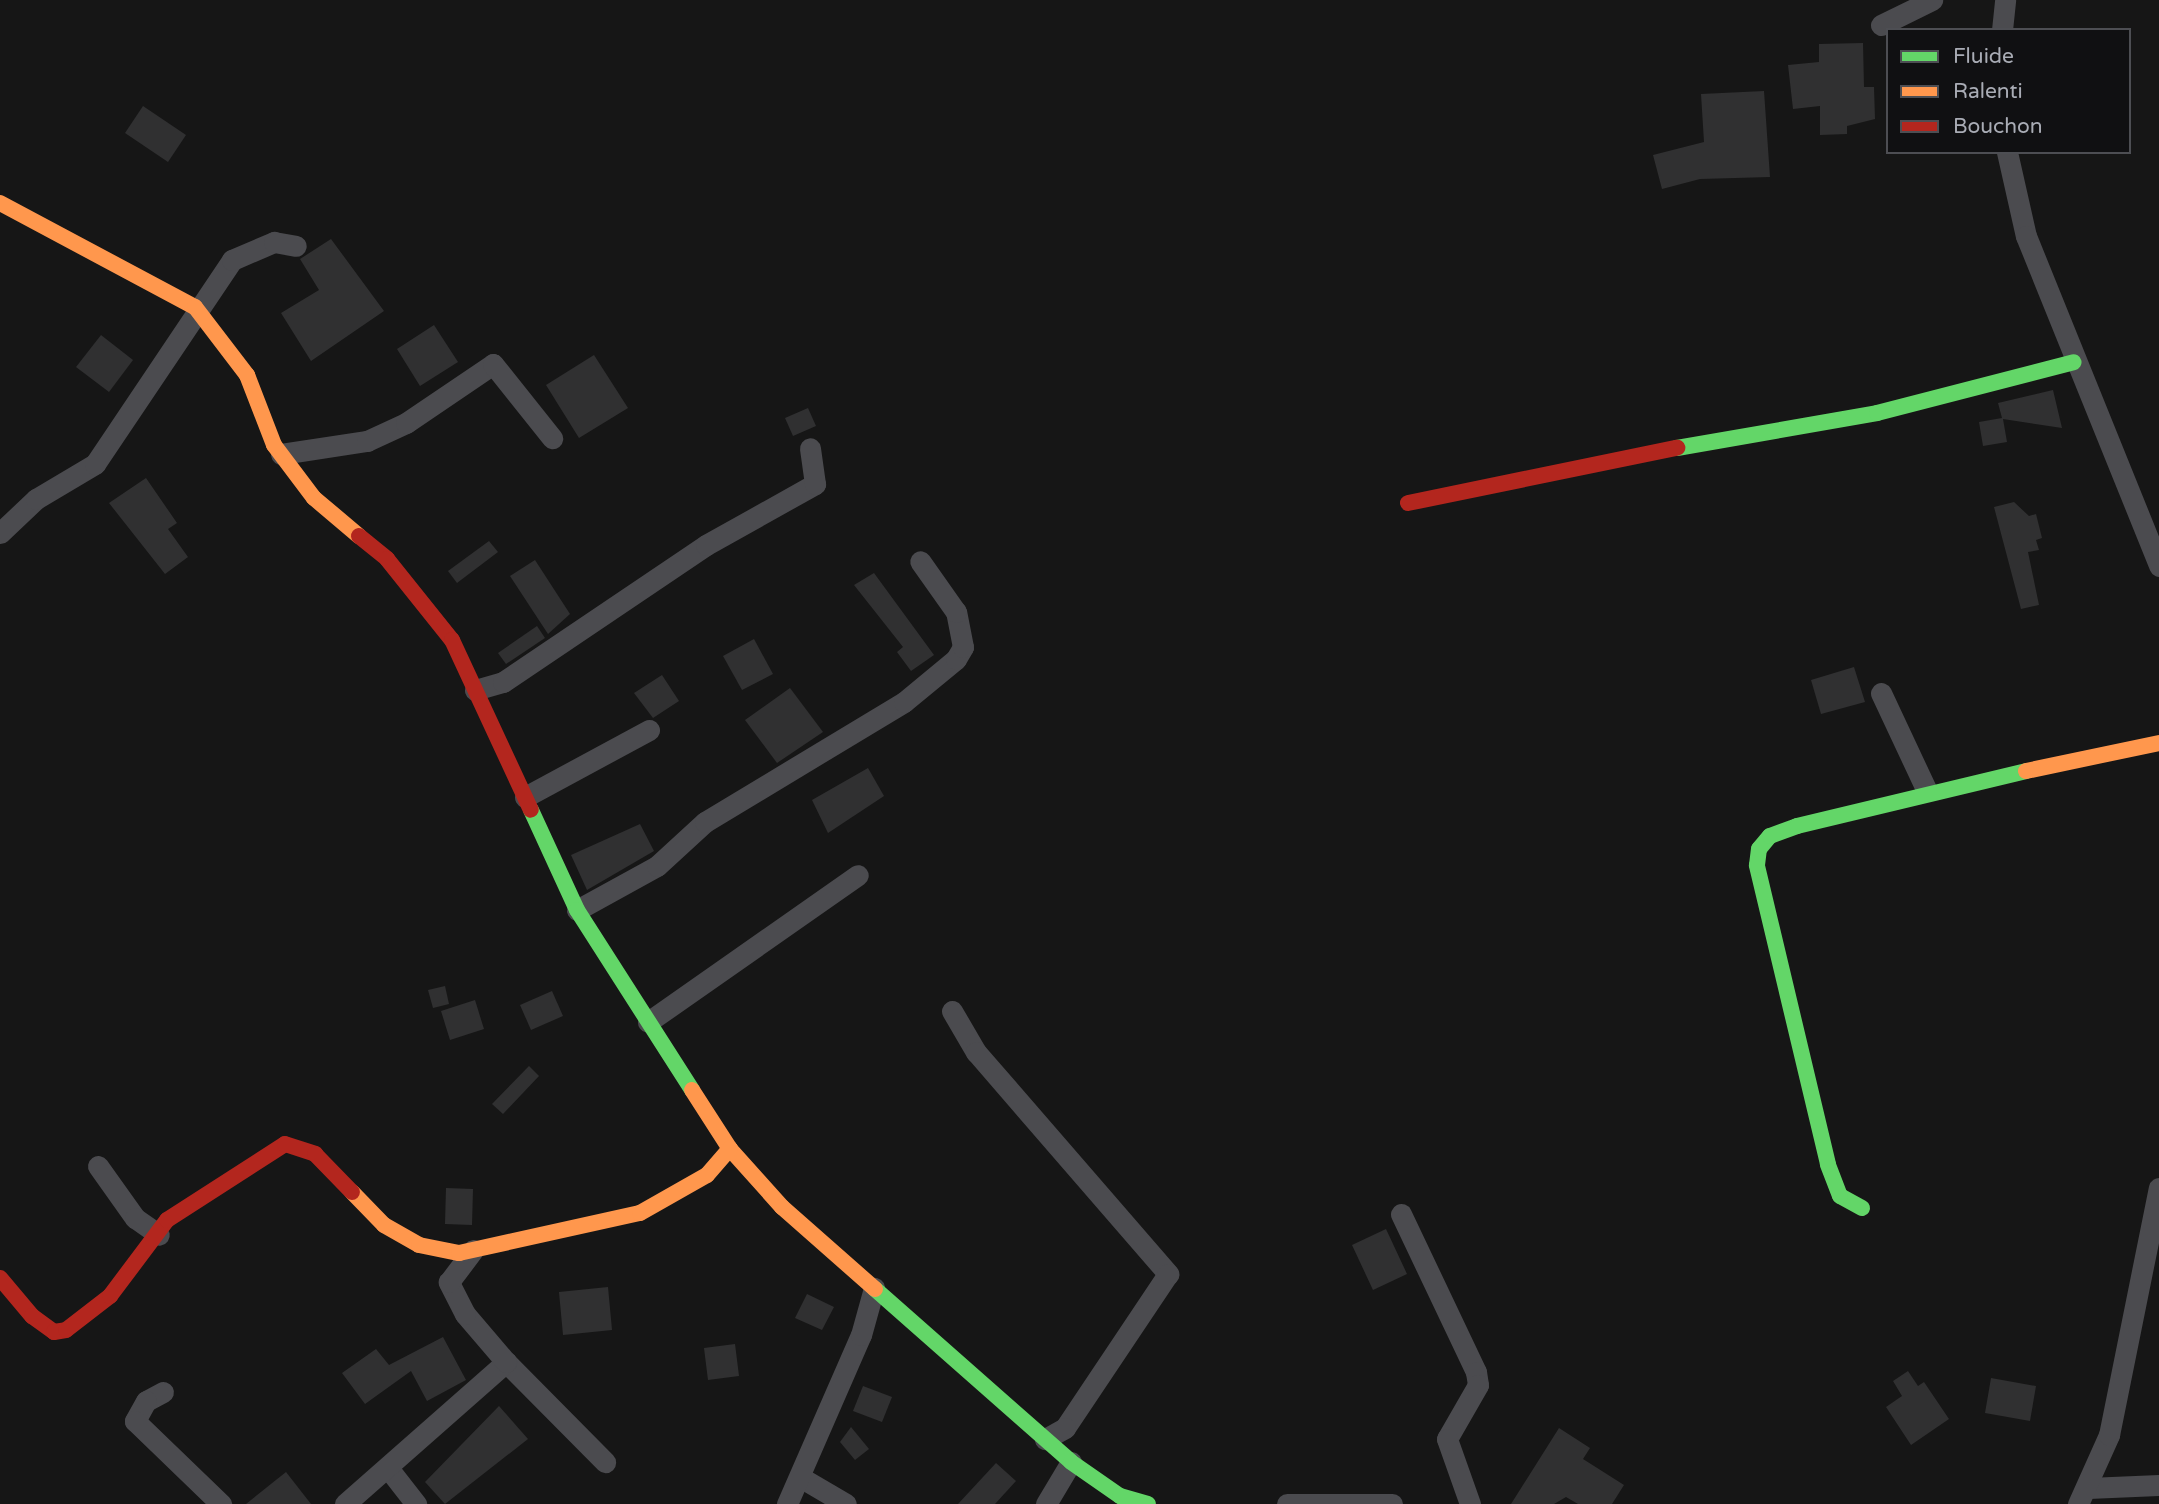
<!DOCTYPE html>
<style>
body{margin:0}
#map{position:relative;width:2159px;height:1504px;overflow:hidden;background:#161616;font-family:"Varela Round",sans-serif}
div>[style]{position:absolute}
.building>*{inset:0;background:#303031}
.street>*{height:21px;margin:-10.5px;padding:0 10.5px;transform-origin:10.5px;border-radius:10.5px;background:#4b4b4f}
.fast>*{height:16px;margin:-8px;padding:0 8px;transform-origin:8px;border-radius:8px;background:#63d668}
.slow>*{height:16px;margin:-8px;padding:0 8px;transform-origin:8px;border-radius:8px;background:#ff974d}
.jam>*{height:16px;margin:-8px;padding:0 8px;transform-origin:8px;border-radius:8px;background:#b3261e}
span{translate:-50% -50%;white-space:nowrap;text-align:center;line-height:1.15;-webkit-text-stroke:7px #101012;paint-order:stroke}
.legend{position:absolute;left:1886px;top:28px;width:245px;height:126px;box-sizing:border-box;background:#101012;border:2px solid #4d4e53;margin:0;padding:9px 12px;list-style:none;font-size:21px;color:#a9acb5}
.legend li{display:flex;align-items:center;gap:14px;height:35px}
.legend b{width:35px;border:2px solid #4d4e53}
</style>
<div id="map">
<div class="building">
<i style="clip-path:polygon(1863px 43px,1864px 87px,1874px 87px,1875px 119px,1847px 126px,1847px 134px,1820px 135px,1820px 106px,1793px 109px,1788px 65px,1819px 62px,1819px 44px)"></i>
<i style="clip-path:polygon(1764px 91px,1770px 177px,1700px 179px,1662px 189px,1653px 155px,1704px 142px,1701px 94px)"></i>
<i style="clip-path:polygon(143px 106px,186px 135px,168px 162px,125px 133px)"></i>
<i style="clip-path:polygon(331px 239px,384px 311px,311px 361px,281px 313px,319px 290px,300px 259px)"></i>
<i style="clip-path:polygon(434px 325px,458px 362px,420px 386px,397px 349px)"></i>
<i style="clip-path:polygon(101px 335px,133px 360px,109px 392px,76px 367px)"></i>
<i style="clip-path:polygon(594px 355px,628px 408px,579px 438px,546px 385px)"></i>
<i style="clip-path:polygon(2053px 390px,2062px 428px,2003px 419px,2007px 442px,1983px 446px,1979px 422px,2002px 418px,1998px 403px)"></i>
<i style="clip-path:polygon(808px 408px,816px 426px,793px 436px,785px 418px)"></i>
<i style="clip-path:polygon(146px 478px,177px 523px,168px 529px,188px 557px,165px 574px,109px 503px)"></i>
<i style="clip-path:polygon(2014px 502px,2029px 516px,2036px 514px,2042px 538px,2036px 540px,2039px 550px,2028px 552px,2039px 605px,2021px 609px,1994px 507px)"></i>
<i style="clip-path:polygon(489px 541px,498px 552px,457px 583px,448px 571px)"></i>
<i style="clip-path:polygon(535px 560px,570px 614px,548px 634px,510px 576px)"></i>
<i style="clip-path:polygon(874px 573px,934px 655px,911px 671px,897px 652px,903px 647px,854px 585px)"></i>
<i style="clip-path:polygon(537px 626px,545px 638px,506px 664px,498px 653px)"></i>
<i style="clip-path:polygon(754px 639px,773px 674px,742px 690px,723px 656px)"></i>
<i style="clip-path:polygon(1854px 667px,1865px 702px,1821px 714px,1811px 680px)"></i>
<i style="clip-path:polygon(662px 675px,679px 701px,653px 718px,634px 693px)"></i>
<i style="clip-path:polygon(790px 688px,823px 732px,777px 763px,745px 720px)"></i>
<i style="clip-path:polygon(868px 768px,884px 796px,828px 833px,812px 800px)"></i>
<i style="clip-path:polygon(640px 824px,654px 851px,587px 890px,571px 855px)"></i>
<i style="clip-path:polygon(445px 986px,449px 1004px,433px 1008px,428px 990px)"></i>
<i style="clip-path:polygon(552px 991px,563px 1016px,531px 1030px,520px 1005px)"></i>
<i style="clip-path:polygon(475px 1000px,484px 1029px,450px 1040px,441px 1011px)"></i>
<i style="clip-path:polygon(529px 1066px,539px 1076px,503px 1114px,492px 1104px)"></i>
<i style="clip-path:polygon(446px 1188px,473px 1189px,472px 1225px,445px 1224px)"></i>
<i style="clip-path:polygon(1386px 1229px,1407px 1274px,1373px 1290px,1352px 1245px)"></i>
<i style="clip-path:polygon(608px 1287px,612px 1330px,563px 1335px,559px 1292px)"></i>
<i style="clip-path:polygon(807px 1294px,834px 1307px,822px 1330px,795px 1318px)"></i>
<i style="clip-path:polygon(443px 1337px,466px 1380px,427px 1401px,411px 1371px,365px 1404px,342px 1373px,376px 1349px,389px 1365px)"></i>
<i style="clip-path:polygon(735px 1344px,739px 1376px,708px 1380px,704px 1348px)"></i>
<i style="clip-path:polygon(1908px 1371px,1918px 1386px,1924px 1382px,1949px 1419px,1911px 1445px,1886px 1407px,1902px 1396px,1893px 1381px)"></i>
<i style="clip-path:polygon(1991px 1378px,2036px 1386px,2030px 1421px,1985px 1413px)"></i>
<i style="clip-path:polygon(863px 1386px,892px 1397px,882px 1422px,853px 1411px)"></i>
<i style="clip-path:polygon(499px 1406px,528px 1439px,445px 1504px,425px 1482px)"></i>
<i style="clip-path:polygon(851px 1427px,869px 1449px,855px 1460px,840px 1442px)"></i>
<i style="clip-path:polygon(1559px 1428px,1590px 1448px,1583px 1459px,1624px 1485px,1612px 1504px,1578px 1504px,1566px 1497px,1554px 1504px,1511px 1504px)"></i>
<i style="clip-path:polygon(996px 1463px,1016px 1481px,995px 1504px,958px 1504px)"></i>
<i style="clip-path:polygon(286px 1472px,311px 1504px,246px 1504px)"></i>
</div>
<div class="street">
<i style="left:1881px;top:25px;width:57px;rotate:-26.1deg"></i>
<i style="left:2002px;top:30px;width:30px;rotate:-84deg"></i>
<i style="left:2007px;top:152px;width:86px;rotate:77.3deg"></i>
<i style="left:2026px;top:236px;width:356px;rotate:68deg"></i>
<i style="left:281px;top:454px;width:87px;rotate:-8.6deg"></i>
<i style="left:367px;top:441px;width:43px;rotate:-24.8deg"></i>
<i style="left:406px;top:423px;width:105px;rotate:-34.1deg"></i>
<i style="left:493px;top:364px;width:95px;rotate:51.4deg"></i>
<i style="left:0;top:533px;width:50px;rotate:-43.4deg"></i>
<i style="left:36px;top:499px;width:69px;rotate:-30.7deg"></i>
<i style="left:95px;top:464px;width:246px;rotate:-56.1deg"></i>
<i style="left:232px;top:260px;width:46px;rotate:-23.2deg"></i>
<i style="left:274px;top:242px;width:22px;rotate:10deg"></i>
<i style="left:475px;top:690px;width:29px;rotate:-16deg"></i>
<i style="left:503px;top:682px;width:245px;rotate:-34deg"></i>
<i style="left:706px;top:545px;width:125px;rotate:-29.2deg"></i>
<i style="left:815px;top:484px;width:36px;rotate:-98deg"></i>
<i style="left:1881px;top:693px;width:108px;rotate:64.9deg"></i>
<i style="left:525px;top:797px;width:141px;rotate:-28.4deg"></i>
<i style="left:577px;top:910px;width:91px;rotate:-28.8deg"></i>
<i style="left:657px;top:866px;width:65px;rotate:-42.5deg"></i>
<i style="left:705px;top:822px;width:232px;rotate:-31.1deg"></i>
<i style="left:904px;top:702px;width:67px;rotate:-39.6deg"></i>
<i style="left:956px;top:659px;width:14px;rotate:-60deg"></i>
<i style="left:963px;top:647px;width:36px;rotate:-101deg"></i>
<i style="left:956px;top:612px;width:62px;rotate:-125.2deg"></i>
<i style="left:952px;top:1011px;width:48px;rotate:59.7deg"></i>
<i style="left:976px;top:1052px;width:294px;rotate:49.1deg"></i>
<i style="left:1168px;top:1274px;width:185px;rotate:123.8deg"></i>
<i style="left:1065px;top:1428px;width:23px;rotate:151deg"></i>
<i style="left:648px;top:1022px;width:256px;rotate:-35deg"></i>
<i style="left:98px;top:1166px;width:64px;rotate:54.6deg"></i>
<i style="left:135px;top:1218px;width:29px;rotate:35deg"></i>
<i style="left:1401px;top:1214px;width:175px;rotate:64.6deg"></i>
<i style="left:1476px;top:1372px;width:13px;rotate:81deg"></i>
<i style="left:1478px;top:1385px;width:62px;rotate:119.9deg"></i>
<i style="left:1447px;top:1439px;width:69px;rotate:70.5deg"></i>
<i style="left:506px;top:1362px;width:141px;rotate:45.3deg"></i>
<i style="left:163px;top:1392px;width:19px;rotate:152deg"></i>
<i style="left:146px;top:1401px;width:23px;rotate:119deg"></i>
<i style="left:135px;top:1421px;width:120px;rotate:44deg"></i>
<i style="left:388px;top:1468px;width:46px;rotate:52.1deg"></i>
<i style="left:800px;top:1477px;width:53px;rotate:30.4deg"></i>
<i style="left:2088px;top:1488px;width:71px;rotate:-2.4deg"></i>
<i style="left:345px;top:1504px;width:215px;rotate:-41.4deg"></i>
<i style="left:506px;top:1362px;width:63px;rotate:-130.5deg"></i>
<i style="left:465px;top:1314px;width:36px;rotate:-117deg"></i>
<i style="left:449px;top:1282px;width:40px;rotate:-53deg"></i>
<i style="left:787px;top:1504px;width:184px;rotate:-66.4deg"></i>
<i style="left:861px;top:1335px;width:49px;rotate:-74.5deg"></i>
<i style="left:1046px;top:1504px;width:49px;rotate:-59.2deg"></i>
<i style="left:1287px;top:1504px;width:105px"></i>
<i style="left:2078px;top:1504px;width:76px;rotate:-65.8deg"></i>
<i style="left:2109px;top:1435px;width:252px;rotate:-78.6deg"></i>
</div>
<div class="fast">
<i style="left:1677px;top:448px;width:203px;rotate:-9.9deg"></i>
<i style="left:1877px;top:413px;width:203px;rotate:-14.5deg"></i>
<i style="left:531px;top:810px;width:110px;rotate:65.3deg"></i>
<i style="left:577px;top:910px;width:214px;rotate:57.4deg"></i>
<i style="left:1862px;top:1208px;width:25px;rotate:-151deg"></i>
<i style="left:1840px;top:1196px;width:34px;rotate:-111deg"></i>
<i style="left:1828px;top:1164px;width:307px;rotate:-103.4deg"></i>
<i style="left:1757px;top:865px;width:16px;rotate:-83deg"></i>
<i style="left:1759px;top:849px;width:17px;rotate:-50deg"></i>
<i style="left:1770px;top:836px;width:29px;rotate:-20deg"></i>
<i style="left:1797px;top:826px;width:236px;rotate:-13.5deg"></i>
<i style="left:875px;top:1289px;width:261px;rotate:41.4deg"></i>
<i style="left:1071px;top:1462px;width:60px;rotate:34.8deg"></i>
<i style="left:1120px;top:1496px;width:29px;rotate:16deg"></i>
</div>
<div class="slow">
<i style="left:0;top:203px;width:221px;rotate:28.1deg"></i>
<i style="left:195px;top:307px;width:86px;rotate:52.6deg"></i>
<i style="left:247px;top:375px;width:75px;rotate:68.9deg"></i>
<i style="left:274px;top:445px;width:66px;rotate:53deg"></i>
<i style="left:314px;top:498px;width:59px;rotate:40.2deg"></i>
<i style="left:2026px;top:771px;width:136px;rotate:-11.9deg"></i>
<i style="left:692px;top:1090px;width:70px;rotate:57.2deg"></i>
<i style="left:730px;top:1149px;width:78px;rotate:48.1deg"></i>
<i style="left:782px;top:1207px;width:124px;rotate:41.4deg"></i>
<i style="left:352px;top:1192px;width:46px;rotate:45.9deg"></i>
<i style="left:384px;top:1225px;width:40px;rotate:29.7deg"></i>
<i style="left:419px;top:1245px;width:41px;rotate:11.3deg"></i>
<i style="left:459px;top:1253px;width:185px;rotate:-12.5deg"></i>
<i style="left:640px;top:1213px;width:77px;rotate:-29.6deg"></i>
<i style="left:707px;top:1175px;width:35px;rotate:-49deg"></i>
</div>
<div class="jam">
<i style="left:1408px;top:503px;width:275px;rotate:-11.6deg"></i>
<i style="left:359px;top:536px;width:36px;rotate:39deg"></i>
<i style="left:387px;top:559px;width:104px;rotate:51.3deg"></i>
<i style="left:452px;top:640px;width:187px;rotate:65.1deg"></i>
<i style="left:0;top:1278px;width:50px;rotate:49.9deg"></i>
<i style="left:32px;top:1316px;width:27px;rotate:36deg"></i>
<i style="left:54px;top:1332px;width:12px;rotate:-9deg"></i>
<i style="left:66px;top:1330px;width:56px;rotate:-37.7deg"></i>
<i style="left:110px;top:1296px;width:95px;rotate:-53.1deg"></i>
<i style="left:167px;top:1220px;width:140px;rotate:-32.8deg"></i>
<i style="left:285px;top:1144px;width:32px;rotate:18deg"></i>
<i style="left:315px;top:1154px;width:53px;rotate:45.8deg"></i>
</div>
<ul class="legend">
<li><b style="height:9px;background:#63d668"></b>Fluide</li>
<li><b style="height:9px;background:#ff974d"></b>Ralenti</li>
<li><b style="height:9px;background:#b3261e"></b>Bouchon</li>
</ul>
</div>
